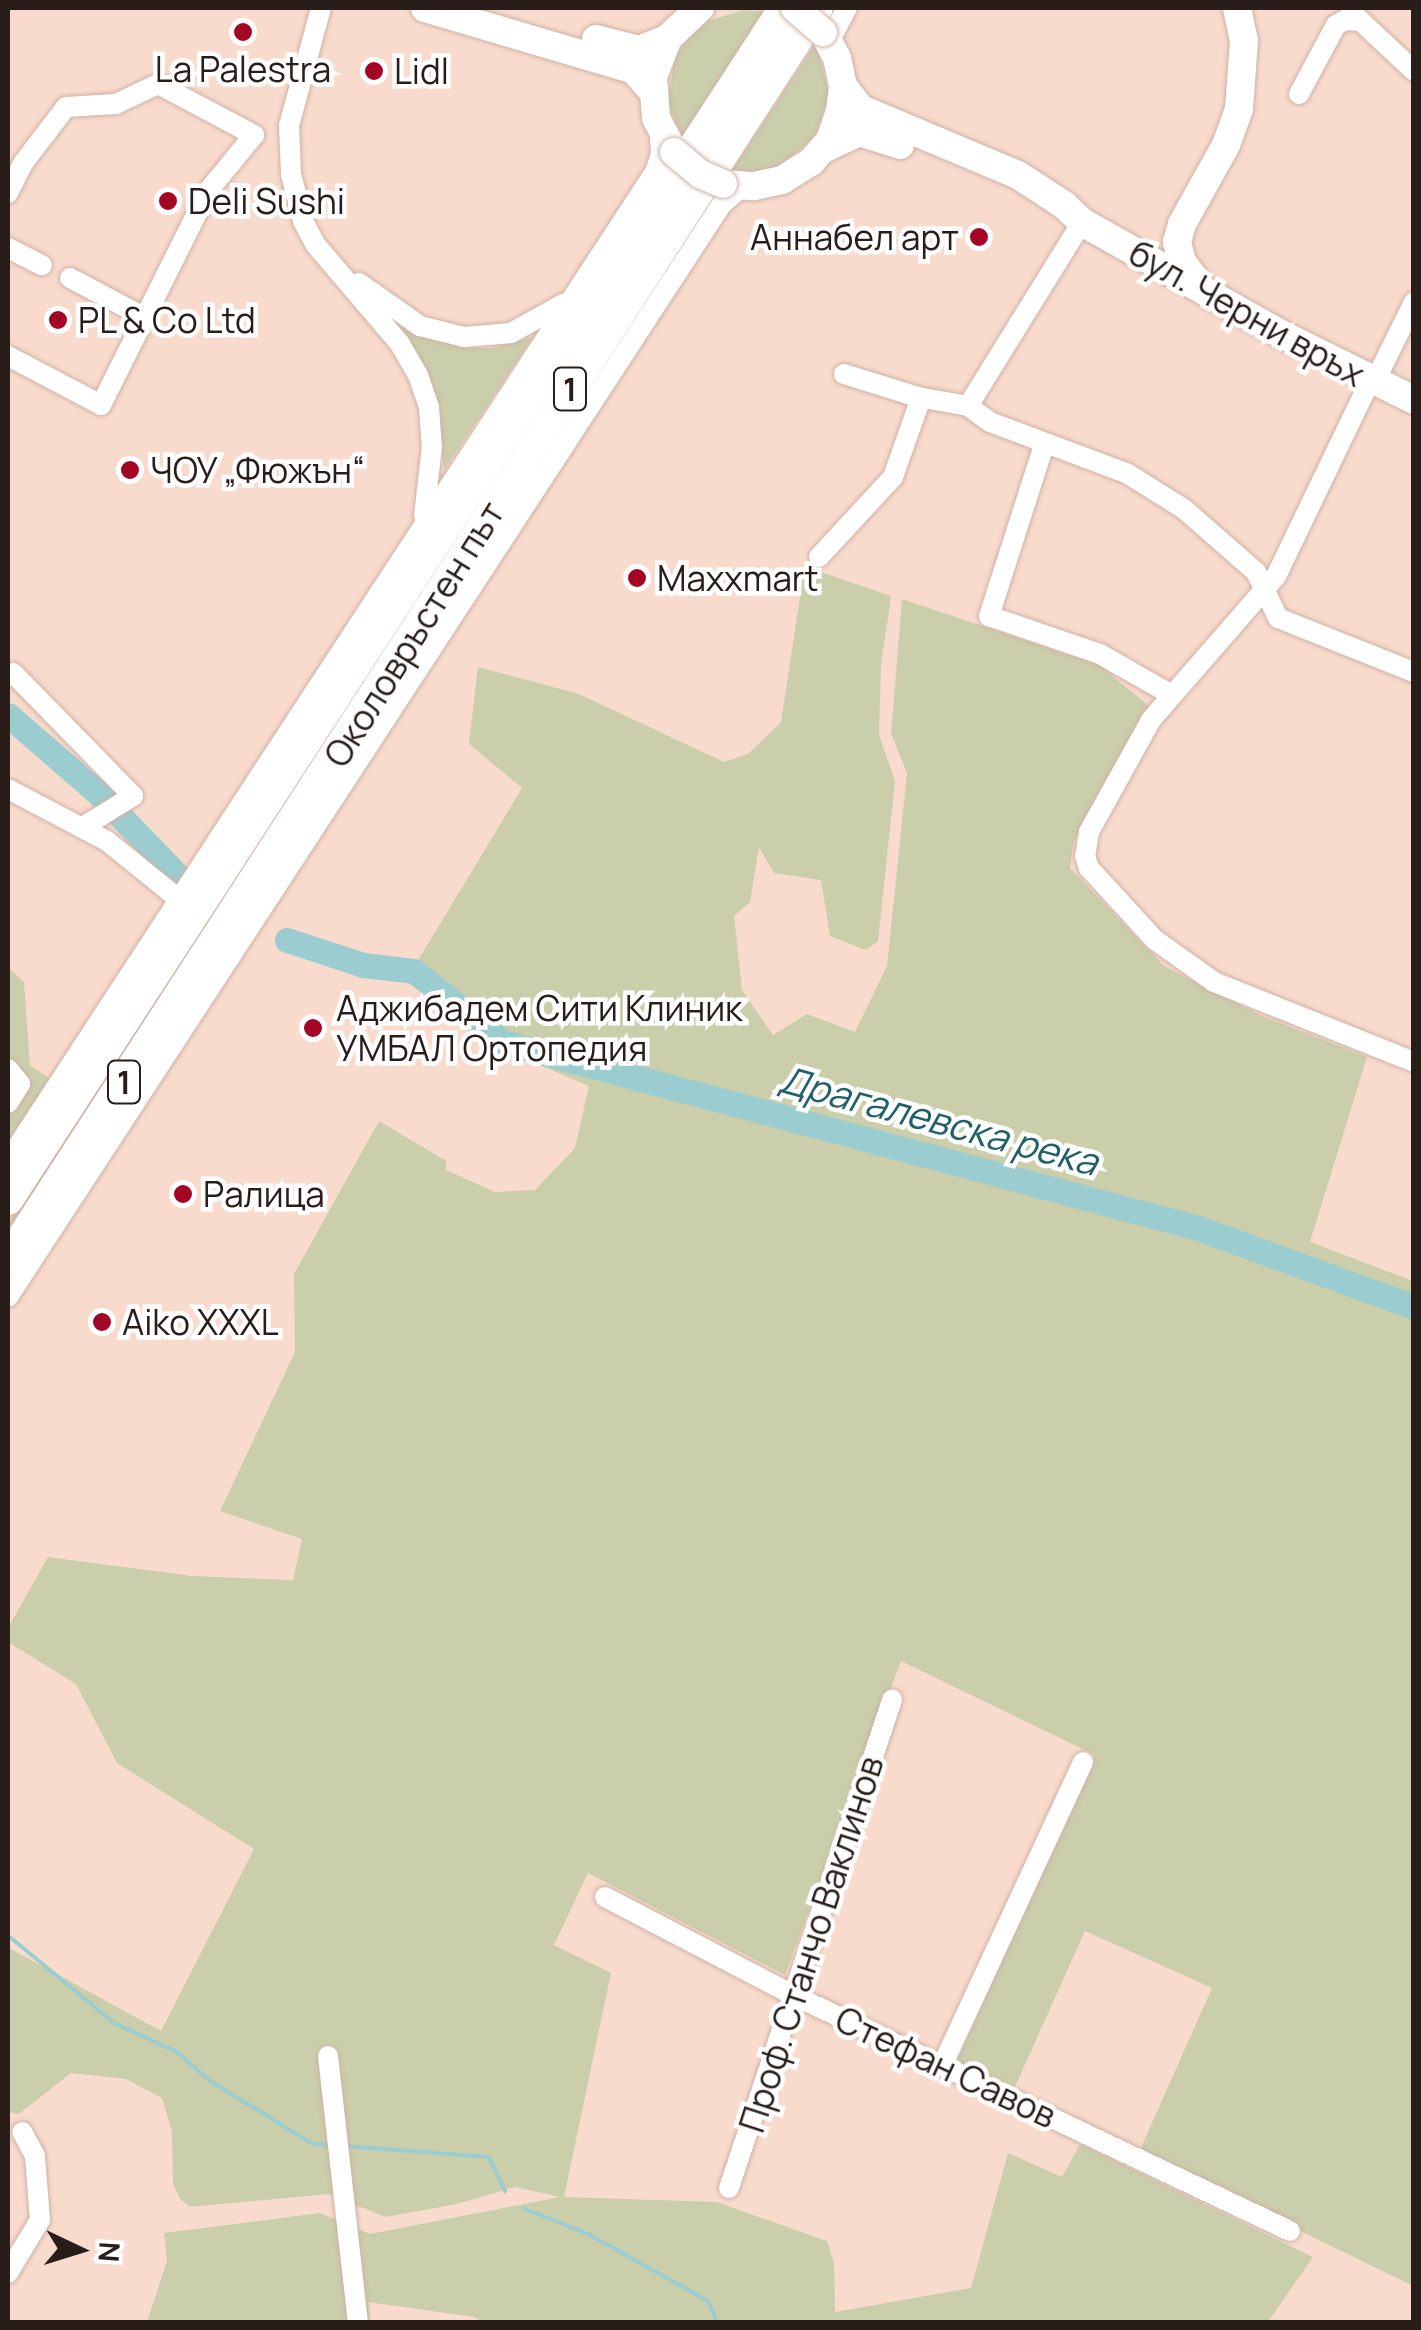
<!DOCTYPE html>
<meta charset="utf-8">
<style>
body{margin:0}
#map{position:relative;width:1421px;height:2330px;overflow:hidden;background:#f9dbcd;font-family:Manrope,sans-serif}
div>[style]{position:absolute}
.green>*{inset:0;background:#caceab}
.stream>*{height:4px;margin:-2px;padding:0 2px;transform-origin:2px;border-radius:2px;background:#9bccd0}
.river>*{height:25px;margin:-12.5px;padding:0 12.5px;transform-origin:12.5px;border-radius:12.5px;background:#9bccd0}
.roads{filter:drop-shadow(0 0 2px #cfb2a5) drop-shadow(0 0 2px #cfb2a5)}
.minor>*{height:20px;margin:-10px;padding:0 10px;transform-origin:10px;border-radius:10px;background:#fff}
.major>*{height:28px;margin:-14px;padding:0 14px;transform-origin:14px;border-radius:14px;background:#fff}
.highway>*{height:30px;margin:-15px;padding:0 15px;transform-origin:15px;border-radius:15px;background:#fff}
.bridges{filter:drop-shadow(0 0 2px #cfb2a5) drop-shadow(0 0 2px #cfb2a5)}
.major-bridge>*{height:28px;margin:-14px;padding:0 14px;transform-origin:14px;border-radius:14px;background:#fff}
.dots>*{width:28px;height:28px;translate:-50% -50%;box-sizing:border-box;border:5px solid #fff;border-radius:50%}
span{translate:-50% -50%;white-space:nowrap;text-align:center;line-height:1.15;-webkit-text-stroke:9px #fff;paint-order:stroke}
.shield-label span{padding:2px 8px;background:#fff;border:2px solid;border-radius:8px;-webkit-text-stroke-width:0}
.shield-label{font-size:32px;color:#281d18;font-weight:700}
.poi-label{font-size:35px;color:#281d18}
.left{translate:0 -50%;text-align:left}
.right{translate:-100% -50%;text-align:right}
.street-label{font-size:35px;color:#281d18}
.water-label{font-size:38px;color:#1f6167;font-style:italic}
.frame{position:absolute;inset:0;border:10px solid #281d18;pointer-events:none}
.north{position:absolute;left:30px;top:2200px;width:100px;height:100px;-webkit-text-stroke:8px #fff;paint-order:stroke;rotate:94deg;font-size:28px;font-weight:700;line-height:40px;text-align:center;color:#281d18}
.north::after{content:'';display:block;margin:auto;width:35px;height:45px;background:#281d18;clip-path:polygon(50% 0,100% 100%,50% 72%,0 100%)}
</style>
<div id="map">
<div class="green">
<i style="clip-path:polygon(744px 10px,768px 12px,683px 140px,668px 103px,674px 59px,687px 39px,708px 21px)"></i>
<i style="clip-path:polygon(816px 43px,829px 94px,815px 137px,777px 168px,754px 174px,731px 172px)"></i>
<i style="clip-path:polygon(402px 329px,465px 348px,492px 348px,533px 337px,444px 470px,435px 394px)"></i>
<i style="clip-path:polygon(821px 572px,891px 596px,881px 665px,879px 735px,895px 781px,878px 941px,866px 950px,830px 936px,821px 880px,774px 873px,759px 847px,750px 902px,734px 916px,742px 990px,773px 1035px,807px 1014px,855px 1032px,887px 966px,907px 773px,891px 733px,902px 599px,1099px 665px,1149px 706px,1074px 841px,1070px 868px,1164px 966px,1262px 1016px,1367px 1057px,1310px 1242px,1413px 1281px,1413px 2286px,1139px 2152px,1212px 1988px,1085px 1931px,1014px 2089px,956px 2063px,1095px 1755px,901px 1661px,785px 1975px,588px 1873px,554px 1945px,611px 1973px,564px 2197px,717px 2202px,827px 2241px,834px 2263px,835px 2312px,971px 2288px,1008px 2153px,1062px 2177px,1080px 2144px,1313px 2257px,1268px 2322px,483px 2322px,474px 2317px,368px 2302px,370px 2322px,147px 2322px,167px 2261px,164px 2233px,320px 2213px,370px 2234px,560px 2197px,515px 2187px,457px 2204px,386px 2217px,328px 2194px,190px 2207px,181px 2200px,173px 2184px,172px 2132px,162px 2098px,126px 2079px,71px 2073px,19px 2114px,8px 2112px,9px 1948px,161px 2031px,254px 1849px,117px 1763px,76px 1684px,8px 1642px,8px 1628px,48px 1557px,192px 1576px,293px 1580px,302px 1539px,220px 1511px,295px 1352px,294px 1274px,379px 1121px,446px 1161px,446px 1170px,495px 1192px,535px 1190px,575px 1148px,589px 1086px,490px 1044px,408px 977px,522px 788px,469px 744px,478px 667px,579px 694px,724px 762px,748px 754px,781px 722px,803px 577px)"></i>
<i style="clip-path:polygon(226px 888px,230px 892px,8px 1235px,8px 1224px)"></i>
<i style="clip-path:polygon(8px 967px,24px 982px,30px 1065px,49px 1078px,8px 1143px)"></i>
</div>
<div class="stream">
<i style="left:11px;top:1938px;width:134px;rotate:39.5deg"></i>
<i style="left:114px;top:2023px;width:69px;rotate:24.7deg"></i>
<i style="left:177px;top:2052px;width:44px;rotate:41.3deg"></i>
<i style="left:210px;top:2081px;width:119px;rotate:31.5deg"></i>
<i style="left:311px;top:2143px;width:19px;rotate:6deg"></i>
<i style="left:345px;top:2146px;width:144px;rotate:4.4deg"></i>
<i style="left:489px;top:2157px;width:38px;rotate:65deg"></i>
<i style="left:523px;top:2208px;width:72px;rotate:21.9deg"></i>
<i style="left:590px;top:2235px;width:135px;rotate:29.2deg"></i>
<i style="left:708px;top:2301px;width:23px;rotate:67deg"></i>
</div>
<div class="river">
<i style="left:8px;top:715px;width:118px;rotate:40.9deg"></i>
<i style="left:97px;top:792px;width:118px;rotate:46deg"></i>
<i style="left:287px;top:940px;width:80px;rotate:18.2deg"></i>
<i style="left:363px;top:965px;width:51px;rotate:6.7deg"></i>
<i style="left:414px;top:971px;width:114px;rotate:38.6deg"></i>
<i style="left:503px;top:1042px;width:719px;rotate:14.98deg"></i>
<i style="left:1198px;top:1228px;width:230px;rotate:20.1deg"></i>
</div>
<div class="roads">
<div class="minor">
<i style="left:321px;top:8px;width:122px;rotate:105.2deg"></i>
<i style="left:289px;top:126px;width:48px;rotate:87.6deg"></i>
<i style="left:291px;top:174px;width:49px;rotate:75.7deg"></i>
<i style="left:303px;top:221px;width:26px;rotate:62deg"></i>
<i style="left:315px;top:244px;width:131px;rotate:49.6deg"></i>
<i style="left:400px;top:344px;width:36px;rotate:60deg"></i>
<i style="left:418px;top:375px;width:34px;rotate:71deg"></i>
<i style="left:429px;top:407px;width:39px;rotate:86deg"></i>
<i style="left:432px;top:446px;width:70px;rotate:96.5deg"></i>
<i style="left:1351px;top:12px;width:86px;rotate:43.1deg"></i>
<i style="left:834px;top:50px;width:14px;rotate:-98deg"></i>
<i style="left:832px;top:36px;width:32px;rotate:-62deg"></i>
<i style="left:1299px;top:94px;width:78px;rotate:-61.8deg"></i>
<i style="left:1336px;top:25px;width:10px;rotate:-29deg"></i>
<i style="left:1345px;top:20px;width:16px;rotate:4deg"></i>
<i style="left:8px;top:193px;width:35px;rotate:-63deg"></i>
<i style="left:24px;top:162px;width:69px;rotate:-52.6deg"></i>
<i style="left:66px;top:107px;width:50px;rotate:-3.4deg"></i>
<i style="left:116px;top:104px;width:47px;rotate:-25.5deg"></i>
<i style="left:158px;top:84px;width:109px;rotate:28deg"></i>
<i style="left:8px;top:248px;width:38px;rotate:27deg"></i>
<i style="left:70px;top:278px;width:81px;rotate:27.8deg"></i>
<i style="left:359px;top:283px;width:75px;rotate:35.2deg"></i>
<i style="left:420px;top:326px;width:45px;rotate:14deg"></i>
<i style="left:464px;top:337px;width:47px;rotate:-4.9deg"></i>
<i style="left:511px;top:333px;width:60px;rotate:-29.1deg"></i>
<i style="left:8px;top:356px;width:105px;rotate:27.8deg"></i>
<i style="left:101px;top:405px;width:239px;rotate:-63.4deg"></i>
<i style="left:208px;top:191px;width:72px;rotate:-50.6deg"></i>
<i style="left:844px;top:374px;width:77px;rotate:17.3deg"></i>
<i style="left:918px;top:397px;width:51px;rotate:10.2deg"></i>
<i style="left:968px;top:406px;width:27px;rotate:36deg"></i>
<i style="left:990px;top:422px;width:147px;rotate:20.6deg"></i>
<i style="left:1128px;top:474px;width:66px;rotate:32deg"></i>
<i style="left:1184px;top:509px;width:96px;rotate:41.2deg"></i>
<i style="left:1256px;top:572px;width:51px;rotate:64.4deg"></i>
<i style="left:1278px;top:618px;width:146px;rotate:21.7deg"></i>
<i style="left:1370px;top:381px;width:216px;rotate:115.7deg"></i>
<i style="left:1276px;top:576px;width:191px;rotate:131deg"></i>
<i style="left:1151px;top:720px;width:128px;rotate:119deg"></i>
<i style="left:1089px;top:832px;width:24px;rotate:99deg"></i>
<i style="left:1085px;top:856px;width:13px;rotate:72deg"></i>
<i style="left:1089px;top:868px;width:98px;rotate:47.5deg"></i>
<i style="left:1155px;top:940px;width:72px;rotate:35.4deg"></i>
<i style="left:1214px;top:982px;width:215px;rotate:21.8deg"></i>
<i style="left:1374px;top:383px;width:90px;rotate:-63.7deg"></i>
<i style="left:968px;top:406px;width:216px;rotate:-58.2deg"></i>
<i style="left:1044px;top:445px;width:180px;rotate:107.8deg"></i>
<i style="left:989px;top:616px;width:117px;rotate:18.9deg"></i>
<i style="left:1100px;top:654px;width:81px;rotate:29.7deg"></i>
<i style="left:819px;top:557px;width:109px;rotate:-47.2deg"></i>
<i style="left:893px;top:477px;width:84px;rotate:-70.5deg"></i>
<i style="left:13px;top:673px;width:172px;rotate:45.7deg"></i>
<i style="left:133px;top:796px;width:59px;rotate:148.2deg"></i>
<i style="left:8px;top:789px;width:112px;rotate:27.7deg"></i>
<i style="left:107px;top:841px;width:95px;rotate:39deg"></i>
<i style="left:8px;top:1069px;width:19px;rotate:51deg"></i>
<i style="left:20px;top:1084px;width:22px;rotate:122deg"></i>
<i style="left:8px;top:1161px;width:1182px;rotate:-56.81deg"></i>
<i style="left:655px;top:172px;width:18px;rotate:-71deg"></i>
<i style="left:661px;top:155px;width:22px;rotate:-93deg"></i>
<i style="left:8px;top:1297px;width:1306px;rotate:-56.85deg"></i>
<i style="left:722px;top:204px;width:28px;rotate:-41deg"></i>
<i style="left:605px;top:1897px;width:212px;rotate:27.5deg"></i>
<i style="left:793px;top:1995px;width:550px;rotate:25.4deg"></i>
<i style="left:328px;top:2056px;width:268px;rotate:83.6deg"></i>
<i style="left:942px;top:2066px;width:335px;rotate:-65.1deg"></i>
<i style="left:729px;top:2188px;width:515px;rotate:-71.53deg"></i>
<i style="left:8px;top:2273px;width:62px;rotate:-58.9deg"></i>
<i style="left:40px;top:2220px;width:64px;rotate:-94.5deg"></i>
<i style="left:35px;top:2156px;width:27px;rotate:-118deg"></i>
</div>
<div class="major">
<i style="left:425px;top:8px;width:218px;rotate:16.5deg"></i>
<i style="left:634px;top:70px;width:28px;rotate:49deg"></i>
<i style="left:596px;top:39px;width:44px;rotate:14.3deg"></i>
<i style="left:639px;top:50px;width:31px;rotate:-22deg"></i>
<i style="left:843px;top:86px;width:29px;rotate:52deg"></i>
<i style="left:861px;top:109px;width:170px;rotate:22.8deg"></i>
<i style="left:1018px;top:175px;width:55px;rotate:33.1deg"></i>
<i style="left:1064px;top:205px;width:25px;rotate:43deg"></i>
<i style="left:1082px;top:222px;width:224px;rotate:29.4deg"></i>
<i style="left:1277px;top:332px;width:153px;rotate:26.4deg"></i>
<i style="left:823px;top:149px;width:40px;rotate:-25deg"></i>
<i style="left:859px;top:132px;width:43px;rotate:17.6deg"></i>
<i style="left:674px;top:152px;width:38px;rotate:-118deg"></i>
<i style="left:656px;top:118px;width:41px;rotate:-94.2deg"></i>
<i style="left:653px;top:77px;width:42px;rotate:-69deg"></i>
<i style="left:668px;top:38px;width:44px;rotate:-43.2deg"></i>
<i style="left:723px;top:184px;width:31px;rotate:4deg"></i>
<i style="left:754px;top:186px;width:29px;rotate:-12deg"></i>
<i style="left:782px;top:180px;width:34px;rotate:-32deg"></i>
<i style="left:811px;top:162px;width:29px;rotate:-49deg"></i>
<i style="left:830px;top:140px;width:31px;rotate:-71deg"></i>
<i style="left:840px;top:111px;width:25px;rotate:-83deg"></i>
<i style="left:843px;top:86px;width:29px;rotate:-102deg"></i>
<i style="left:837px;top:58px;width:30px;rotate:-118deg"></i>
<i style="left:1198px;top:283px;width:26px;rotate:-127deg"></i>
<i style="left:1182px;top:262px;width:21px;rotate:-104deg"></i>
<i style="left:1177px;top:242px;width:19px;rotate:-74deg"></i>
<i style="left:1182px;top:224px;width:90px;rotate:-60.9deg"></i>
<i style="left:1226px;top:145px;width:38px;rotate:-70deg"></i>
<i style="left:1239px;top:109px;width:68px;rotate:-85.8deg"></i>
<i style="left:1244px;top:41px;width:34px;rotate:-102deg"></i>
</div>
<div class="highway">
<i style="left:8px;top:1200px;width:1422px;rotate:-56.94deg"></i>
<i style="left:8px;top:1259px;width:1490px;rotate:-57.08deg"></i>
</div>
</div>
<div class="bridges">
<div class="major-bridge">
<i style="left:795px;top:8px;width:37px;rotate:41deg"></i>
<i style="left:674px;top:152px;width:34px;rotate:40deg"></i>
<i style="left:700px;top:174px;width:25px;rotate:23deg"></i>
</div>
</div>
<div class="dots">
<i style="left:243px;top:32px;background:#a30525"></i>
<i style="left:374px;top:71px;background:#a30525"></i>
<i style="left:168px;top:201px;background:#a30525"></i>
<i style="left:979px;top:237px;background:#a30525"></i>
<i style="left:58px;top:320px;background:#a30525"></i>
<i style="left:130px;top:470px;background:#a30525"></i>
<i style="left:637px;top:578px;background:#a30525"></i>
<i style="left:313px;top:1028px;background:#a30525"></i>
<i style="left:183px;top:1194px;background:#a30525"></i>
<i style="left:102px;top:1322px;background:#a30525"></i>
</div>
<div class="shield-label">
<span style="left:570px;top:389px">1</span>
<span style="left:124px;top:1082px">1</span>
</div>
<div class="poi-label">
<span style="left:243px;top:69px">La Palestra</span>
<span class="left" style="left:394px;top:71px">Lidl</span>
<span class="left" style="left:188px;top:201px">Deli Sushi</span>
<span class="right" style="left:959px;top:237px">Аннабел арт</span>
<span class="left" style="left:78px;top:320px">PL &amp; Co Ltd</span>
<span class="left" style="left:150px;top:470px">ЧОУ „Фюжън“</span>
<span class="left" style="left:657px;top:578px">Maxxmart</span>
<span class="left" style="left:336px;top:1028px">Аджибадем Сити Клиник<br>УМБАЛ Ортопедия</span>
<span class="left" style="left:203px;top:1194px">Ралица</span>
<span class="left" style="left:122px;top:1322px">Aiko XXXL</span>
</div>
<div class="street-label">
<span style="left:1247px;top:313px;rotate:29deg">бул. Черни връх</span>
<span style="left:414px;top:634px;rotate:-58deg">Околовръстен път</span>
<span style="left:811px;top:1944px;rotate:-72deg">Проф. Станчо Ваклинов</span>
<span style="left:946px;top:2067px;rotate:25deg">Стефан Савов</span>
</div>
<div class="water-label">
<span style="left:939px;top:1120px;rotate:15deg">Драгалевска река</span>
</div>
<div class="frame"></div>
<div class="north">N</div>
</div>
